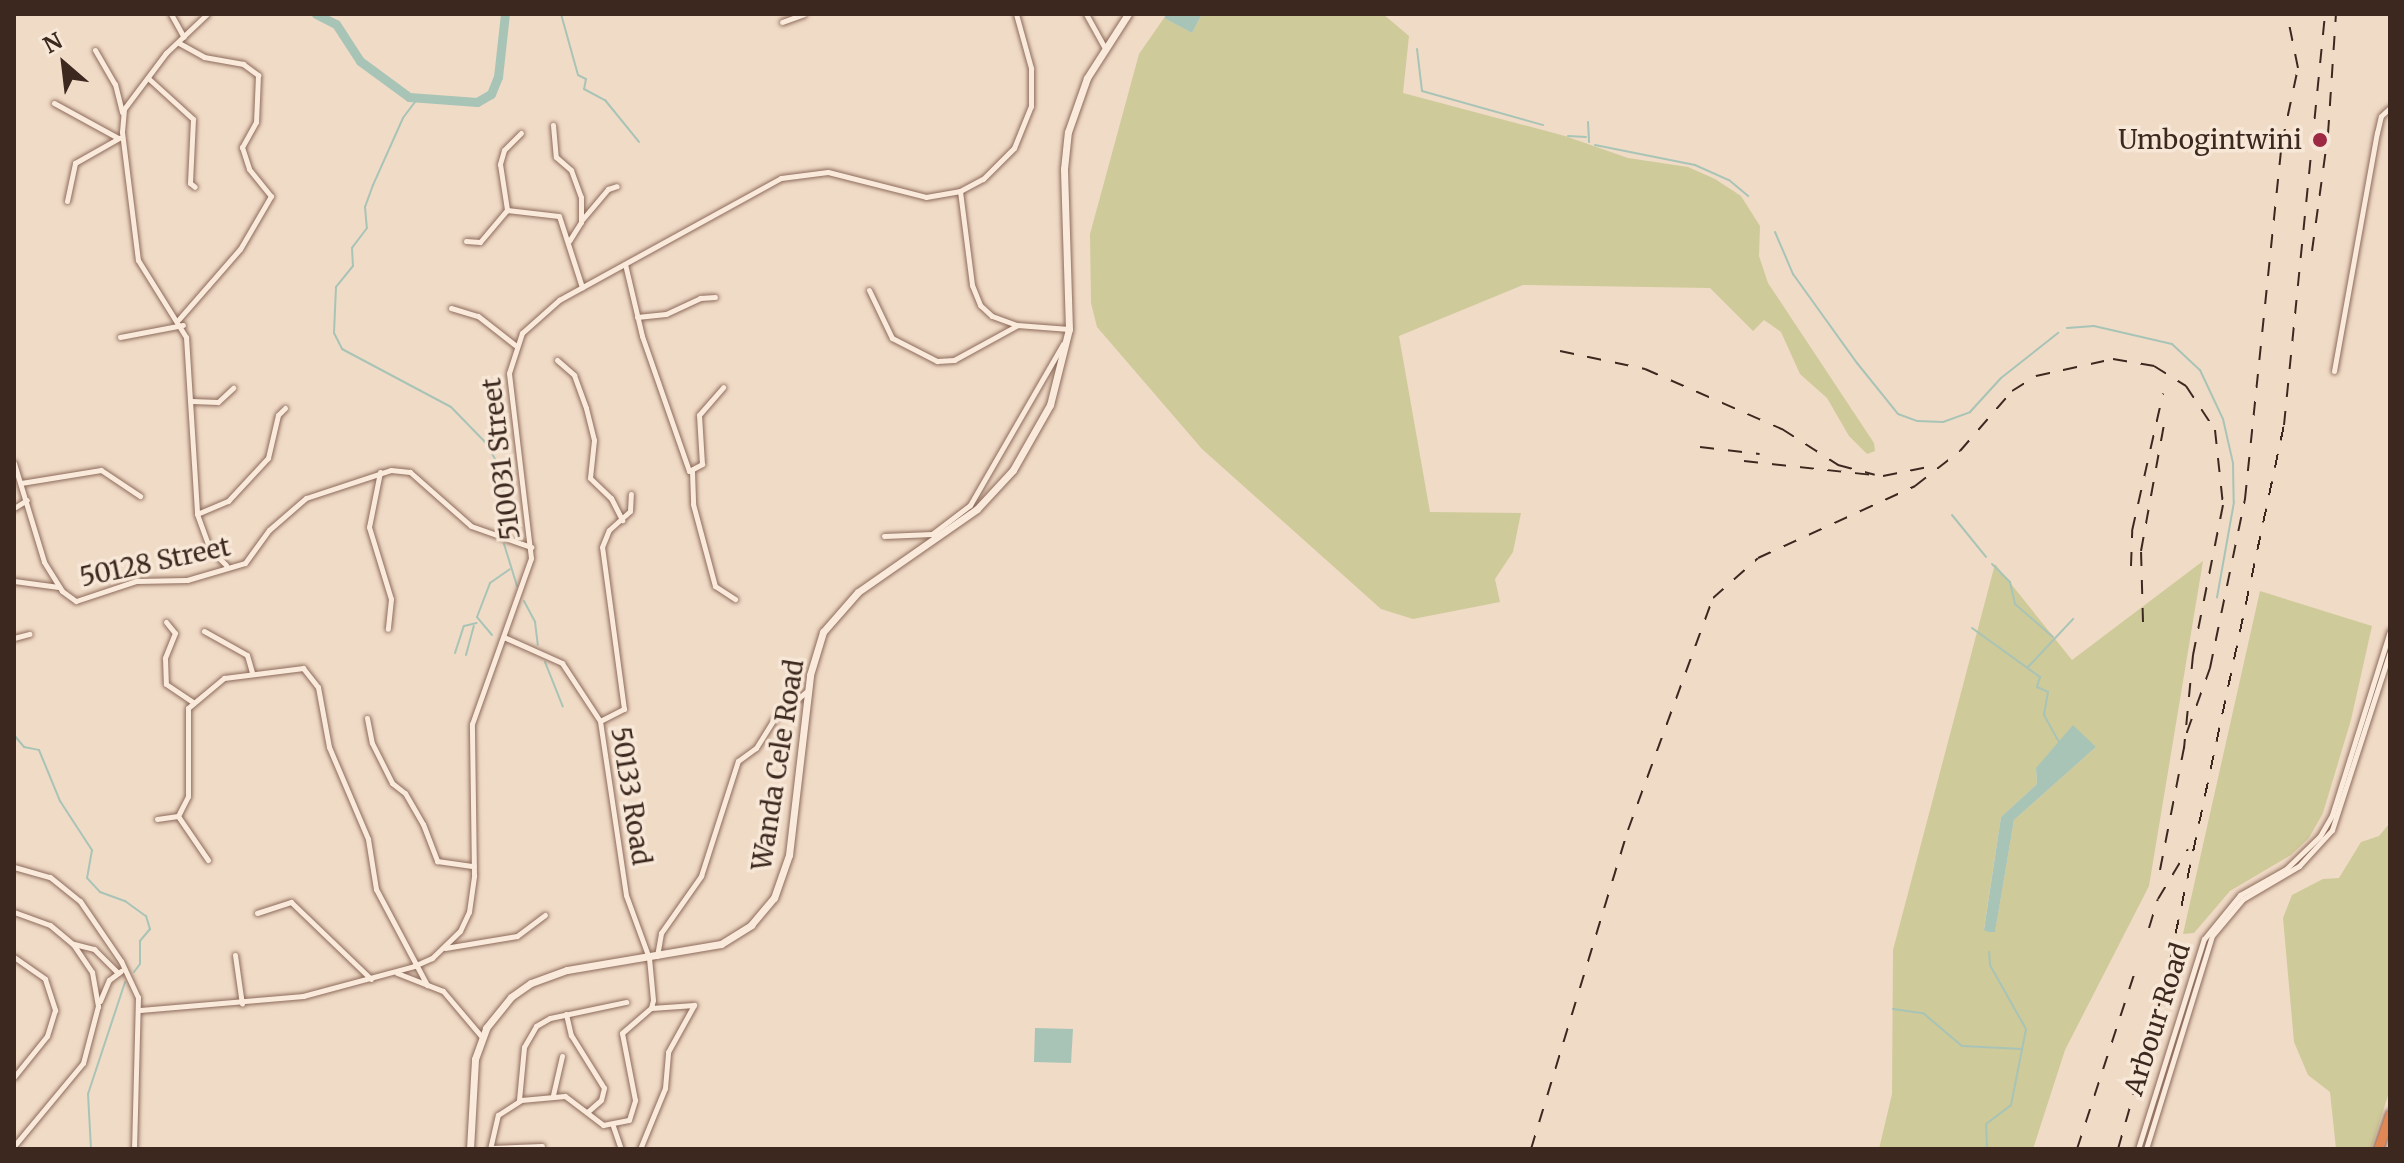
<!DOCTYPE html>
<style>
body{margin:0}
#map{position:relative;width:2404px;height:1163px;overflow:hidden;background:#f0dbc7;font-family:Merriweather,serif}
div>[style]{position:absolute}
.green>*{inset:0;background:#cfca9a}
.water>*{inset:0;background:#a8c4b6}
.stream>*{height:2px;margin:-1px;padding:0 1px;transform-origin:1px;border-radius:1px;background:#a8c4b6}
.river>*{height:9px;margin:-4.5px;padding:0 4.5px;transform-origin:4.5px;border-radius:4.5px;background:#a8c4b6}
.roads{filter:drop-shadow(0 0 2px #8d6b5b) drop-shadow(0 0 2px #8d6b5b)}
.street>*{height:5px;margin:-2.5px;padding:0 2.5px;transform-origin:2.5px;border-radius:2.5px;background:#faeadb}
.secondary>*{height:7px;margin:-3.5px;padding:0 3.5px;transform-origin:3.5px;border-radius:3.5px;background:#faeadb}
.highway>*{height:9px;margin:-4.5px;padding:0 4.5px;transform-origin:4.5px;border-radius:4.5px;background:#e18756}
.rail>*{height:2px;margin-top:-1px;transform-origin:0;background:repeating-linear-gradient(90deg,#3c281f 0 14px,transparent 0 28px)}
.dots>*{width:22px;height:22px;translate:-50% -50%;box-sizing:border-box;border:4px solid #f7e7d7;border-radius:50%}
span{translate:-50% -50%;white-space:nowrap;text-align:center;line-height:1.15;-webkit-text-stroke:7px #f7e7d7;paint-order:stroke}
.poi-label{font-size:26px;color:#3c281f}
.right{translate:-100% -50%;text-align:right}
.street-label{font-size:26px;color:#3c281f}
.frame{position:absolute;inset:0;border:16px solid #3c281f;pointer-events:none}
.north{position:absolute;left:24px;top:24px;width:80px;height:80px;-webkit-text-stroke:6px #f7e7d7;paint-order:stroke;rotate:332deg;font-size:22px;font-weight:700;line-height:32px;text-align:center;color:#3c281f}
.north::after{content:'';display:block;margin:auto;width:28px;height:36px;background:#3c281f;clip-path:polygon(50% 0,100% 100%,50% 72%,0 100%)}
</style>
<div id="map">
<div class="green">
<i style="clip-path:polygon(1202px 14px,1383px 14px,1409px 36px,1403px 93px,1565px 136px,1628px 158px,1688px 167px,1715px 179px,1741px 196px,1760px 226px,1759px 256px,1768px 283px,1874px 443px,1875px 451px,1867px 454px,1849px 436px,1827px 398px,1800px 374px,1781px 332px,1764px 320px,1753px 331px,1710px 288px,1523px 285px,1399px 336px,1430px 512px,1521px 513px,1513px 552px,1495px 579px,1500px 602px,1413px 619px,1381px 609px,1202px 449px,1097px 327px,1091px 303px,1090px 234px,1139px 54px,1164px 18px,1192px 33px)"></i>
<i style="clip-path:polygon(evenodd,2203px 561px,2149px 886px,2065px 1050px,2033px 1149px,1879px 1149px,1892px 1094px,1893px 950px,1995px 564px,2072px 660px,2203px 561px,2096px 747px,2014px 820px,1995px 931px,1988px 932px,1984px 929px,2001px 817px,2037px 784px,2036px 768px,2096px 747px)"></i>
<i style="clip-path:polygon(2260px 591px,2372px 626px,2351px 720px,2323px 813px,2309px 838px,2291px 855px,2230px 891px,2194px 933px,2183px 934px)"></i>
<i style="clip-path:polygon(2390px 823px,2390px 1089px,2371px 1149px,2336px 1149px,2330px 1092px,2308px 1075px,2294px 1042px,2283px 918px,2292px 895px,2323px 879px,2339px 878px,2361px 842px,2379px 836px)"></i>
</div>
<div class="water">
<i style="clip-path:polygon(1167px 14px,1202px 14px,1192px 33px,1164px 18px)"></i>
<i style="clip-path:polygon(2073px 725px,2096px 747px,2014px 820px,1995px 932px,1988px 932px,1984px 930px,2001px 817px,2037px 784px,2036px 768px)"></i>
<i style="clip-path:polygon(1035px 1028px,1073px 1029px,1071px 1063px,1034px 1062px)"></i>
</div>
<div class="stream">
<i style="left:561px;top:14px;width:63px;rotate:74.4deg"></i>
<i style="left:578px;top:75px;width:9px;rotate:27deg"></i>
<i style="left:586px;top:79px;width:10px;rotate:101deg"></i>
<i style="left:584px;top:89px;width:24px;rotate:28deg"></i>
<i style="left:605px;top:100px;width:54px;rotate:51deg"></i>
<i style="left:1417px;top:49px;width:42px;rotate:83.2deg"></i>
<i style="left:1422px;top:91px;width:126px;rotate:15.7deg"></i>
<i style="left:418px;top:98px;width:25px;rotate:127deg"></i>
<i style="left:403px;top:118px;width:73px;rotate:114.1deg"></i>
<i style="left:373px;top:185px;width:23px;rotate:110deg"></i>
<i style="left:365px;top:207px;width:21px;rotate:85deg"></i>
<i style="left:367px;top:228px;width:25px;rotate:127deg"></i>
<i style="left:352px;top:248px;width:18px;rotate:87deg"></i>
<i style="left:353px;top:266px;width:27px;rotate:129deg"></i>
<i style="left:336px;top:287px;width:46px;rotate:92.5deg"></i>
<i style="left:334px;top:333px;width:18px;rotate:63deg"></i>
<i style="left:342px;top:349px;width:123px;rotate:28deg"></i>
<i style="left:451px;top:407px;width:52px;rotate:45.8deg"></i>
<i style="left:487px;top:444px;width:43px;rotate:62.2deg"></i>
<i style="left:507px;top:482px;width:20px;rotate:114deg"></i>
<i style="left:499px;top:500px;width:19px;rotate:65deg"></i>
<i style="left:507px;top:517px;width:19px;rotate:96deg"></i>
<i style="left:1588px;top:122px;width:20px;rotate:87deg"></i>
<i style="left:1568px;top:136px;width:18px;rotate:3deg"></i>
<i style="left:1595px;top:145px;width:102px;rotate:11.3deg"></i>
<i style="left:1695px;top:165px;width:37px;rotate:24deg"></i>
<i style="left:1729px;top:180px;width:25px;rotate:40deg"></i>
<i style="left:14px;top:215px;width:42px;rotate:90deg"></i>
<i style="left:1775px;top:232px;width:46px;rotate:66.8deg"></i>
<i style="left:1793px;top:274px;width:110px;rotate:54.3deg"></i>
<i style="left:1857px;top:363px;width:65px;rotate:51.2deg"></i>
<i style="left:1898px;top:414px;width:20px;rotate:20deg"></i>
<i style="left:1917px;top:421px;width:26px;rotate:2deg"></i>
<i style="left:1943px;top:422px;width:29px;rotate:-20deg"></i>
<i style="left:1970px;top:412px;width:46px;rotate:-47.6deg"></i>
<i style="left:2001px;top:378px;width:73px;rotate:-38.3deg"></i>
<i style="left:2067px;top:328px;width:27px;rotate:-4deg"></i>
<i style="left:2094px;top:326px;width:80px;rotate:13deg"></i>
<i style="left:2172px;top:344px;width:38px;rotate:43deg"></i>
<i style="left:2200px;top:370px;width:54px;rotate:64.9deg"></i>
<i style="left:2223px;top:419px;width:45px;rotate:77.2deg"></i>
<i style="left:2233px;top:463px;width:39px;rotate:89deg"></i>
<i style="left:2234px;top:502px;width:97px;rotate:100.1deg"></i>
<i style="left:1952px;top:515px;width:54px;rotate:51deg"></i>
<i style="left:504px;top:544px;width:44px;rotate:72.8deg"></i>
<i style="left:1992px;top:564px;width:25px;rotate:45deg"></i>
<i style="left:2010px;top:582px;width:23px;rotate:77deg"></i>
<i style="left:2015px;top:604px;width:50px;rotate:41deg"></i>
<i style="left:524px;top:601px;width:24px;rotate:62deg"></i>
<i style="left:535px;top:622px;width:23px;rotate:83deg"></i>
<i style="left:1972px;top:628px;width:84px;rotate:35.8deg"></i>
<i style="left:2040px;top:677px;width:10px;rotate:107deg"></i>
<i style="left:2037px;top:687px;width:12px;rotate:24deg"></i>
<i style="left:2048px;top:692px;width:23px;rotate:100deg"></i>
<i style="left:2044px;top:715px;width:33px;rotate:61deg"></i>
<i style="left:492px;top:635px;width:23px;rotate:-130deg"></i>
<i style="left:477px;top:617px;width:36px;rotate:-69deg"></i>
<i style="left:490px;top:583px;width:24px;rotate:-35deg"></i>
<i style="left:455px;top:653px;width:28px;rotate:-72deg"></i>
<i style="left:464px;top:626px;width:13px;rotate:-13deg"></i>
<i style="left:466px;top:655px;width:30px;rotate:-75deg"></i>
<i style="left:545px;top:662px;width:48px;rotate:68.2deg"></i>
<i style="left:2028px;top:667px;width:66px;rotate:-46.8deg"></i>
<i style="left:14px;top:735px;width:16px;rotate:50deg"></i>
<i style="left:24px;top:747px;width:15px;rotate:11deg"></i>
<i style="left:39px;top:750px;width:55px;rotate:67.6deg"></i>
<i style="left:60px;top:801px;width:59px;rotate:56.9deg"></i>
<i style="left:92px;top:850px;width:28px;rotate:100deg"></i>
<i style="left:87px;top:878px;width:19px;rotate:47deg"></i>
<i style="left:100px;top:892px;width:27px;rotate:20deg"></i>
<i style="left:125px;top:901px;width:26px;rotate:36deg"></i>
<i style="left:146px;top:916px;width:14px;rotate:73deg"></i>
<i style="left:150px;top:929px;width:16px;rotate:130deg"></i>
<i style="left:140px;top:941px;width:23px;rotate:90deg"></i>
<i style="left:140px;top:964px;width:10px;rotate:127deg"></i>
<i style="left:1893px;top:1009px;width:30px;rotate:8deg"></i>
<i style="left:1923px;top:1013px;width:51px;rotate:40.2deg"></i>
<i style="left:1962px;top:1046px;width:60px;rotate:2.9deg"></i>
<i style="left:91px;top:1149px;width:55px;rotate:-93.1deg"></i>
<i style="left:88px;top:1094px;width:118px;rotate:-71.7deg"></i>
<i style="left:1987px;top:1149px;width:25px;rotate:-92deg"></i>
<i style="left:1986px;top:1124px;width:31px;rotate:-37deg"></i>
<i style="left:2011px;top:1105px;width:77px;rotate:-78.8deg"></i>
<i style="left:2026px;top:1029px;width:73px;rotate:-119.4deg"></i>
<i style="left:1990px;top:965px;width:13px;rotate:-94deg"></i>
</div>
<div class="river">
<i style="left:316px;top:14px;width:22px;rotate:27deg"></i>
<i style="left:336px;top:24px;width:44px;rotate:57deg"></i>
<i style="left:360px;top:61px;width:61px;rotate:36.3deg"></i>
<i style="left:409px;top:97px;width:68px;rotate:4.2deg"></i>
<i style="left:477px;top:102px;width:16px;rotate:-30deg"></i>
<i style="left:491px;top:94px;width:18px;rotate:-68deg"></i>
<i style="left:498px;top:77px;width:63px;rotate:-83.7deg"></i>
</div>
<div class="roads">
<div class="street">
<i style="left:171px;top:14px;width:26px;rotate:61deg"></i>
<i style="left:207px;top:14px;width:57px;rotate:136.4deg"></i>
<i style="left:166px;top:53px;width:70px;rotate:126.9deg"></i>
<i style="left:124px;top:109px;width:23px;rotate:95deg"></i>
<i style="left:122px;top:132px;width:129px;rotate:82.9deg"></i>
<i style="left:138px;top:260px;width:91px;rotate:58.1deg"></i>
<i style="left:186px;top:337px;width:177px;rotate:86.4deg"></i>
<i style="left:197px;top:514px;width:37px;rotate:70deg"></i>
<i style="left:210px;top:549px;width:23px;rotate:45deg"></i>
<i style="left:1086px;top:14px;width:39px;rotate:61deg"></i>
<i style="left:782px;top:22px;width:23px;rotate:-20deg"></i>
<i style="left:179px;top:43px;width:29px;rotate:29deg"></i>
<i style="left:204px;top:57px;width:40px;rotate:10deg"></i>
<i style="left:243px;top:64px;width:19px;rotate:36deg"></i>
<i style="left:258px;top:75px;width:47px;rotate:92.4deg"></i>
<i style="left:256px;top:122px;width:29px;rotate:119deg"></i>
<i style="left:242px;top:147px;width:23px;rotate:72deg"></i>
<i style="left:249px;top:169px;width:35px;rotate:51deg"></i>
<i style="left:271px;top:196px;width:61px;rotate:120.3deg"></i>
<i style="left:240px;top:249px;width:93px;rotate:131.1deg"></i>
<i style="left:95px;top:50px;width:39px;rotate:60deg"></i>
<i style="left:115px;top:84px;width:29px;rotate:76deg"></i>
<i style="left:148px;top:78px;width:61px;rotate:42.3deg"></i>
<i style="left:193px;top:119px;width:64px;rotate:92.7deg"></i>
<i style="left:190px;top:183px;width:6px;rotate:39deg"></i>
<i style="left:54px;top:103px;width:73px;rotate:28.7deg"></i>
<i style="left:553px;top:125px;width:32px;rotate:85deg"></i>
<i style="left:556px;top:157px;width:20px;rotate:41deg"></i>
<i style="left:571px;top:170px;width:29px;rotate:70deg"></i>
<i style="left:581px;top:197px;width:25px;rotate:90deg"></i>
<i style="left:581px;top:222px;width:22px;rotate:122deg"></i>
<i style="left:521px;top:133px;width:24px;rotate:135deg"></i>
<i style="left:504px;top:150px;width:15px;rotate:106deg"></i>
<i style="left:500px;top:164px;width:47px;rotate:81.3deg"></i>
<i style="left:507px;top:210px;width:52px;rotate:6.6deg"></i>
<i style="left:559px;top:216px;width:75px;rotate:72.1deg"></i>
<i style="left:960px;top:191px;width:95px;rotate:82.7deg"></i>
<i style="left:972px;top:285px;width:22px;rotate:68deg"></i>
<i style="left:980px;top:305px;width:16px;rotate:43deg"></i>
<i style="left:992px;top:316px;width:27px;rotate:20deg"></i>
<i style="left:1017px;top:325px;width:52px;rotate:4.4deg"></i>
<i style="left:67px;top:201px;width:39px;rotate:-78deg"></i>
<i style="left:75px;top:163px;width:51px;rotate:-29.6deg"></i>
<i style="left:581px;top:221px;width:42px;rotate:-49.8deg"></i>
<i style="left:608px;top:189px;width:9px;rotate:-18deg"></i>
<i style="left:466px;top:241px;width:14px;rotate:4deg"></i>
<i style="left:480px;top:242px;width:42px;rotate:-49.8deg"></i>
<i style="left:625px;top:264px;width:74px;rotate:76.7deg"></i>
<i style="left:642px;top:336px;width:143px;rotate:70.8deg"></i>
<i style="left:689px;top:471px;width:15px;rotate:-28deg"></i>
<i style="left:702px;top:464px;width:49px;rotate:-93.5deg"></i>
<i style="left:699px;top:415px;width:37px;rotate:-49deg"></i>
<i style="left:869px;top:290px;width:53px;rotate:64.4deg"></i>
<i style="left:892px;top:338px;width:51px;rotate:27.1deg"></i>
<i style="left:937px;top:361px;width:17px;rotate:-3deg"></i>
<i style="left:954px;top:360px;width:71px;rotate:-28.7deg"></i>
<i style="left:451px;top:308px;width:28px;rotate:17deg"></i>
<i style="left:478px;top:316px;width:47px;rotate:38.1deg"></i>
<i style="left:637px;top:317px;width:29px;rotate:-6deg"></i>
<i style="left:666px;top:314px;width:38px;rotate:-25deg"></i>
<i style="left:700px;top:298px;width:15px;rotate:-4deg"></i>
<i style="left:120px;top:337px;width:64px;rotate:-10.8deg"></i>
<i style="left:557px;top:360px;width:23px;rotate:41deg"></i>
<i style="left:574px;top:375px;width:35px;rotate:70deg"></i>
<i style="left:586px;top:408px;width:33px;rotate:76deg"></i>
<i style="left:594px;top:440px;width:38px;rotate:96deg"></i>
<i style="left:590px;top:478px;width:29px;rotate:44deg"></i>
<i style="left:611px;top:498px;width:25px;rotate:63deg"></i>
<i style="left:2334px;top:371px;width:242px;rotate:-79.8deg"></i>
<i style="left:2377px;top:133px;width:17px;rotate:-77deg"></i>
<i style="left:2381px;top:116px;width:12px;rotate:-42deg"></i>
<i style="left:192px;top:401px;width:26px;rotate:2deg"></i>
<i style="left:218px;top:402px;width:21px;rotate:-43deg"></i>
<i style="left:14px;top:463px;width:103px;rotate:73.1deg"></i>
<i style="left:44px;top:562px;width:34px;rotate:58deg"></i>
<i style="left:62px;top:591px;width:17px;rotate:36deg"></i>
<i style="left:76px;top:601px;width:63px;rotate:-18.4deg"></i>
<i style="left:136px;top:581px;width:51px;rotate:-1.1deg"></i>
<i style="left:187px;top:580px;width:60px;rotate:-16.3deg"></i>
<i style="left:245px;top:563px;width:41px;rotate:-54deg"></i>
<i style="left:269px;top:530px;width:49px;rotate:-40.9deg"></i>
<i style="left:306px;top:498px;width:89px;rotate:-18.2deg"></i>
<i style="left:391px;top:470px;width:19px;rotate:6deg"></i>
<i style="left:410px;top:472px;width:81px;rotate:41.5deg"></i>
<i style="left:471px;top:526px;width:64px;rotate:19.3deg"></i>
<i style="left:692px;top:471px;width:33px;rotate:88deg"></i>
<i style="left:693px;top:504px;width:85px;rotate:75deg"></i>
<i style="left:715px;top:586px;width:24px;rotate:33deg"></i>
<i style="left:380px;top:472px;width:56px;rotate:101.3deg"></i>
<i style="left:369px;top:527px;width:75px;rotate:73deg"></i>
<i style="left:391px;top:599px;width:30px;rotate:96deg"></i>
<i style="left:21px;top:483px;width:81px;rotate:-9.2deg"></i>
<i style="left:101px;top:470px;width:47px;rotate:33.7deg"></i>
<i style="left:14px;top:508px;width:15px;rotate:-32deg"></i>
<i style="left:197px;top:514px;width:34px;rotate:-23deg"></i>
<i style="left:228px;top:501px;width:59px;rotate:-47.1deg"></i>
<i style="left:268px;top:458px;width:44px;rotate:-76.9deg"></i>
<i style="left:278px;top:415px;width:10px;rotate:-45deg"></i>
<i style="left:884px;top:536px;width:48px;rotate:-2.4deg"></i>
<i style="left:932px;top:534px;width:48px;rotate:-37.3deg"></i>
<i style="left:970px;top:505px;width:186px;rotate:-60deg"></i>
<i style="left:14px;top:581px;width:45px;rotate:7.6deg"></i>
<i style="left:166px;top:622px;width:14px;rotate:51deg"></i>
<i style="left:175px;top:633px;width:27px;rotate:112deg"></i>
<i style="left:165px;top:658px;width:26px;rotate:88deg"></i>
<i style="left:166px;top:684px;width:32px;rotate:34deg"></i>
<i style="left:204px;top:631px;width:49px;rotate:29.2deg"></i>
<i style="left:247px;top:655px;width:19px;rotate:74deg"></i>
<i style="left:14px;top:638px;width:16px;rotate:-15deg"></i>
<i style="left:367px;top:718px;width:25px;rotate:79deg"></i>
<i style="left:372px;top:743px;width:45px;rotate:63.4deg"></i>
<i style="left:392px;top:783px;width:16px;rotate:38deg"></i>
<i style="left:405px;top:793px;width:36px;rotate:60deg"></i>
<i style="left:423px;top:824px;width:40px;rotate:69deg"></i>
<i style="left:437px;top:861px;width:37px;rotate:8deg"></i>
<i style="left:600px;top:721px;width:27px;rotate:-27deg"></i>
<i style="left:624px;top:709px;width:163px;rotate:-97.7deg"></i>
<i style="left:602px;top:547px;width:18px;rotate:-68deg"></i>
<i style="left:609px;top:530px;width:28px;rotate:-42deg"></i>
<i style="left:630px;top:511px;width:17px;rotate:-87deg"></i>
<i style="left:157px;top:819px;width:21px;rotate:-8deg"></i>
<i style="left:208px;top:860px;width:53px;rotate:-124.3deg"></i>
<i style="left:178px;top:816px;width:22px;rotate:-63deg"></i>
<i style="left:188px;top:796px;width:88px;rotate:-90deg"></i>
<i style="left:188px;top:708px;width:47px;rotate:-39.8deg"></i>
<i style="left:224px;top:678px;width:80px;rotate:-7.2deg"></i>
<i style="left:303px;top:668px;width:24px;rotate:52deg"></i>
<i style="left:318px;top:687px;width:61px;rotate:79.6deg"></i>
<i style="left:329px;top:747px;width:100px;rotate:67deg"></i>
<i style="left:368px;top:839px;width:51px;rotate:80.9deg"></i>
<i style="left:376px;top:889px;width:109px;rotate:62deg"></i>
<i style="left:14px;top:867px;width:37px;rotate:16deg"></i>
<i style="left:50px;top:877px;width:38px;rotate:39deg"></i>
<i style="left:80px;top:901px;width:73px;rotate:55.7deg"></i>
<i style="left:121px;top:961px;width:40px;rotate:65deg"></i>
<i style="left:138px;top:997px;width:152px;rotate:91.5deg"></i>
<i style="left:14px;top:912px;width:38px;rotate:20deg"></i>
<i style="left:50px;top:925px;width:30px;rotate:40deg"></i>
<i style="left:73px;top:944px;width:34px;rotate:56deg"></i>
<i style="left:92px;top:972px;width:35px;rotate:80deg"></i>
<i style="left:98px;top:1006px;width:59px;rotate:104.7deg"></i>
<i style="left:83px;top:1063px;width:108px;rotate:129.7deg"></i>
<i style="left:257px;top:913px;width:36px;rotate:-18deg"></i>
<i style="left:291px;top:902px;width:111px;rotate:43.9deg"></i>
<i style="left:74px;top:944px;width:21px;rotate:14deg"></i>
<i style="left:94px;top:949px;width:34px;rotate:45deg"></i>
<i style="left:445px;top:948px;width:73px;rotate:-9.5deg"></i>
<i style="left:517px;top:936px;width:35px;rotate:-37deg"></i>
<i style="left:235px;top:955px;width:49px;rotate:81.9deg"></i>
<i style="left:657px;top:956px;width:23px;rotate:-80deg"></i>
<i style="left:661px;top:933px;width:70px;rotate:-54.9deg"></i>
<i style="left:701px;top:876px;width:121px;rotate:-72.2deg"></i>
<i style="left:738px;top:761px;width:22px;rotate:-36deg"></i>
<i style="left:756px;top:748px;width:34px;rotate:-58deg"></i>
<i style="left:774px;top:719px;width:43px;rotate:-40.3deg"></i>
<i style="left:14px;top:957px;width:38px;rotate:35deg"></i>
<i style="left:45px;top:979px;width:33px;rotate:72deg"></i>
<i style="left:55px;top:1010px;width:27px;rotate:107deg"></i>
<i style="left:47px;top:1036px;width:53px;rotate:128.8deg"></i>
<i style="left:397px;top:973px;width:49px;rotate:21.4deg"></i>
<i style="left:443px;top:991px;width:60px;rotate:49.7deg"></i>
<i style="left:100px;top:1001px;width:23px;rotate:-67deg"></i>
<i style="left:109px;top:980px;width:15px;rotate:-37deg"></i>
<i style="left:140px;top:1010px;width:164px;rotate:-4.9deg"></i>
<i style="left:303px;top:996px;width:115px;rotate:-15.1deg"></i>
<i style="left:414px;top:966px;width:20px;rotate:-24deg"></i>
<i style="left:432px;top:958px;width:39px;rotate:-44deg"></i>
<i style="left:460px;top:931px;width:21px;rotate:-65deg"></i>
<i style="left:469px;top:912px;width:37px;rotate:-82deg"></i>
<i style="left:474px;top:875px;width:151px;rotate:-90.8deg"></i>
<i style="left:472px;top:724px;width:176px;rotate:-70.4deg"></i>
<i style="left:531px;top:558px;width:186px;rotate:-96.8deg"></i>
<i style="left:509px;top:373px;width:42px;rotate:-72deg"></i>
<i style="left:522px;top:333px;width:50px;rotate:-41.7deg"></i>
<i style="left:559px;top:300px;width:253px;rotate:-28.8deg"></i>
<i style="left:781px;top:178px;width:47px;rotate:-7.3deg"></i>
<i style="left:828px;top:172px;width:101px;rotate:14.3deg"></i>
<i style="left:926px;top:197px;width:35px;rotate:-10deg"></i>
<i style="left:960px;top:191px;width:26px;rotate:-28deg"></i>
<i style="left:983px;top:179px;width:44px;rotate:-45deg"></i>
<i style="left:1014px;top:148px;width:45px;rotate:-68deg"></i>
<i style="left:1031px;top:106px;width:38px;rotate:-90deg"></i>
<i style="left:1031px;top:68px;width:56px;rotate:-105.5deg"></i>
<i style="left:566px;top:1014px;width:22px;rotate:77deg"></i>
<i style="left:571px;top:1035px;width:62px;rotate:58.1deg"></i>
<i style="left:604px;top:1088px;width:12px;rotate:104deg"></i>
<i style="left:601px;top:1100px;width:18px;rotate:139deg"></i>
<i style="left:553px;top:1095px;width:40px;rotate:-77deg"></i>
<i style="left:519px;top:1100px;width:53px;rotate:-84.6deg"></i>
<i style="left:524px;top:1047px;width:24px;rotate:-60deg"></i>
<i style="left:536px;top:1026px;width:16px;rotate:-30deg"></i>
<i style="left:550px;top:1018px;width:78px;rotate:-11.9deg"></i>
<i style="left:613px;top:1126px;width:24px;rotate:71deg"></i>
<i style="left:491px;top:1148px;width:51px;rotate:-2.2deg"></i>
<i style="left:490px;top:1149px;width:35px;rotate:-77deg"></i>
<i style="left:498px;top:1115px;width:27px;rotate:-33deg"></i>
<i style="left:521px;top:1100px;width:44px;rotate:-5.2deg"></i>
<i style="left:565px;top:1096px;width:48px;rotate:37.3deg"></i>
<i style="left:603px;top:1125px;width:26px;rotate:-11deg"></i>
<i style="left:629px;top:1120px;width:21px;rotate:-73deg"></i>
<i style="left:635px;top:1100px;width:68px;rotate:-101deg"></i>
<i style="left:622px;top:1033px;width:38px;rotate:-41deg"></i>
<i style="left:651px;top:1008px;width:8px;rotate:-76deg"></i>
<i style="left:653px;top:1000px;width:42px;rotate:-95.4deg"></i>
<i style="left:649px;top:958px;width:67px;rotate:-110.1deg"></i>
<i style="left:626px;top:895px;width:176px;rotate:-98.5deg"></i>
<i style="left:600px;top:721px;width:69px;rotate:-123.2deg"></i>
<i style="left:562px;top:663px;width:64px;rotate:-155.9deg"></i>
<i style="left:640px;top:1149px;width:66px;rotate:-67.7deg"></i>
<i style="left:665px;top:1088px;width:36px;rotate:-85deg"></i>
<i style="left:668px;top:1052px;width:54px;rotate:-61deg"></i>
<i style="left:694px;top:1005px;width:43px;rotate:176deg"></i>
<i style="left:2138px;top:1149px;width:220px;rotate:-72.6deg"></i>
<i style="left:2204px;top:939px;width:57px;rotate:-50.7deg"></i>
<i style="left:2240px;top:895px;width:53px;rotate:-29.5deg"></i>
<i style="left:2286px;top:869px;width:47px;rotate:-44.1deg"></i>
<i style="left:2320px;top:836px;width:24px;rotate:-60deg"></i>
<i style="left:2332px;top:815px;width:193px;rotate:-72.5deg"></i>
<i style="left:2146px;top:1149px;width:223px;rotate:-72.8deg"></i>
<i style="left:2212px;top:936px;width:48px;rotate:-50deg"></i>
<i style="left:2243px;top:899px;width:65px;rotate:-30.5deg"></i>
<i style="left:2299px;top:866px;width:49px;rotate:-47.5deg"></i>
<i style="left:2332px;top:830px;width:187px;rotate:-72deg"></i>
</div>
<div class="secondary">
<i style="left:470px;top:1149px;width:90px;rotate:-86.8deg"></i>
<i style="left:475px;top:1059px;width:33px;rotate:-70deg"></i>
<i style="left:486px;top:1028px;width:40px;rotate:-51deg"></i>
<i style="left:511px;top:997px;width:24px;rotate:-35deg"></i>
<i style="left:531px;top:983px;width:38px;rotate:-20deg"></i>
<i style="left:567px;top:970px;width:156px;rotate:-9.6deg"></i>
<i style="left:721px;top:944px;width:36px;rotate:-32deg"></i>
<i style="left:751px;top:925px;width:35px;rotate:-50deg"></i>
<i style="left:774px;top:898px;width:46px;rotate:-70.8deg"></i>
<i style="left:789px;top:855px;width:181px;rotate:-83.3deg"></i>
<i style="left:810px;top:675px;width:45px;rotate:-73.2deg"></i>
<i style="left:823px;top:632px;width:53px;rotate:-48.8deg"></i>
<i style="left:858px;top:592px;width:145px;rotate:-34.9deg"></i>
<i style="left:977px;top:509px;width:53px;rotate:-47.3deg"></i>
<i style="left:1013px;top:470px;width:75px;rotate:-60.4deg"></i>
<i style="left:1050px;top:405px;width:78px;rotate:-76deg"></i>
<i style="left:1069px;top:329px;width:160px;rotate:-91.8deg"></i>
<i style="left:1064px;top:169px;width:37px;rotate:-84deg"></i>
<i style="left:1068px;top:132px;width:57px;rotate:-70.6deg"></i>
<i style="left:1087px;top:78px;width:76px;rotate:-57.4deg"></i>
</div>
<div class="highway">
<i style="left:2378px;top:1149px;width:37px;rotate:-71deg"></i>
</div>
</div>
<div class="rail">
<i style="left:2312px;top:251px;width:118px;rotate:-82.2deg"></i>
<i style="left:2328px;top:134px;width:120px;rotate:-86.2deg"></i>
<i style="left:1560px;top:351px;width:87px;rotate:12deg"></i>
<i style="left:1645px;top:369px;width:150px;rotate:23.7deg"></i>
<i style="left:1782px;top:429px;width:67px;rotate:32.7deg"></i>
<i style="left:1838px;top:465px;width:38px;rotate:15deg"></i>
<i style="left:1700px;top:447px;width:60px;rotate:6.7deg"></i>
<i style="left:1744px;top:461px;width:140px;rotate:6.2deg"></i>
<i style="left:1883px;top:476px;width:51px;rotate:-11.3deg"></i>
<i style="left:2131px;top:566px;width:35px;rotate:-88deg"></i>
<i style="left:2132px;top:531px;width:141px;rotate:-77.3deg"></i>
<i style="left:2143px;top:622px;width:71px;rotate:-91.6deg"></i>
<i style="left:2141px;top:551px;width:140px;rotate:-79.7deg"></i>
<i style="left:2160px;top:870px;width:141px;rotate:-78.9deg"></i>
<i style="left:2187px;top:732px;width:68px;rotate:-70.2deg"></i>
<i style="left:2210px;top:668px;width:173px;rotate:-78.3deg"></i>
<i style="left:2245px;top:499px;width:358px;rotate:-84.1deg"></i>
<i style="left:2282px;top:143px;width:77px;rotate:-78deg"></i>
<i style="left:2298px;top:68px;width:55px;rotate:-101.5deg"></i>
<i style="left:2149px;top:928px;width:30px;rotate:-73deg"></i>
<i style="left:2158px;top:899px;width:58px;rotate:-59deg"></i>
<i style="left:1531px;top:1149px;width:333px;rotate:-73.1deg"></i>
<i style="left:1628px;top:830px;width:247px;rotate:-69.9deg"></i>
<i style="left:1713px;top:598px;width:60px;rotate:-41.6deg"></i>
<i style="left:1758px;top:558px;width:173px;rotate:-24.6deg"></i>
<i style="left:1915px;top:486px;width:57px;rotate:-37.9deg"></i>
<i style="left:1960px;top:451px;width:79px;rotate:-49.1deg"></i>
<i style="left:2012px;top:391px;width:28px;rotate:-32deg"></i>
<i style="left:2036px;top:376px;width:79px;rotate:-12.4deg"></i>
<i style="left:2113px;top:359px;width:42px;rotate:9.7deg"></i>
<i style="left:2154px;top:366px;width:38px;rotate:32deg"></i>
<i style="left:2186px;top:386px;width:53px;rotate:56.6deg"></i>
<i style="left:2215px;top:430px;width:75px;rotate:83.9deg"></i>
<i style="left:2223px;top:505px;width:153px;rotate:101.3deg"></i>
<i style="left:2193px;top:655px;width:94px;rotate:95.5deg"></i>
<i style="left:2077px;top:1149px;width:194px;rotate:-71.9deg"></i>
<i style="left:2118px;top:1149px;width:167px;rotate:-74.1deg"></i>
<i style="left:2164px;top:988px;width:576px;rotate:-77.97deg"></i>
<i style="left:2284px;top:425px;width:413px;rotate:-84.3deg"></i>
</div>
<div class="dots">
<i style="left:2320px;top:140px;background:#9e2942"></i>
</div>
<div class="poi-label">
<span class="right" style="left:2302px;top:140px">Umbogintwini</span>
</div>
<div class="street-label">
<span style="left:501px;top:459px;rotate:-97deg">510031 Street</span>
<span style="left:155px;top:562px;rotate:-12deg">50128 Street</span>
<span style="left:778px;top:765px;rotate:-81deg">Wanda Cele Road</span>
<span style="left:631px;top:796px;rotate:81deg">50133 Road</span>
<span style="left:2157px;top:1019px;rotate:-72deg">Arbour Road</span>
</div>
<div class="frame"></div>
<div class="north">N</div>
</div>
